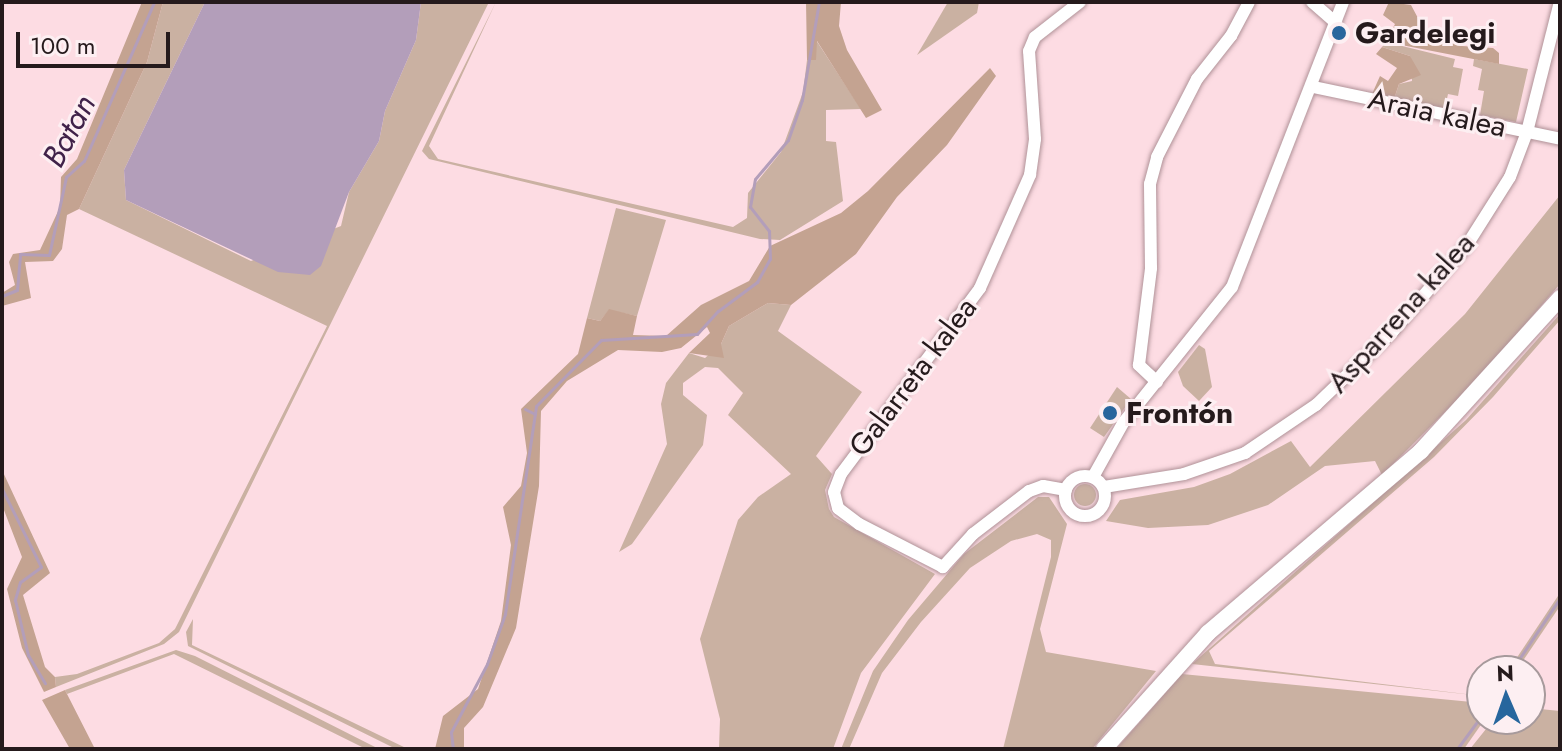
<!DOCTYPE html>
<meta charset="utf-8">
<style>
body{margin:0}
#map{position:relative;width:1562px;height:751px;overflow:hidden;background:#fddce3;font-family:Jost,sans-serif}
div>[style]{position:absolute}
.green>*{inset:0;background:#cab1a2}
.round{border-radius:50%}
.forest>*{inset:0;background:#c4a391}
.water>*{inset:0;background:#b39eba}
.stream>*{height:3px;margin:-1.5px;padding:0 1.5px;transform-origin:1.5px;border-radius:1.5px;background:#b39eba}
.roads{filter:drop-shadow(0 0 2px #b09298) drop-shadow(0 0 2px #b09298)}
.street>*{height:12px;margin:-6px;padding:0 6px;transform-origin:6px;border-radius:6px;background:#fff}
.street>.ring{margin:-6px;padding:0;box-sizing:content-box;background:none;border:12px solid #fff;border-radius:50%}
.secondary>*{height:16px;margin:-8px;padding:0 8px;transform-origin:8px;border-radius:8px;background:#fff}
.dots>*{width:22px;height:22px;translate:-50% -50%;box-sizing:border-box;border:4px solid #fdeff2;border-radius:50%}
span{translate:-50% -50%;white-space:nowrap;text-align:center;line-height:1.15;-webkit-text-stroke:6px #fdeff2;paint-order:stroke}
.poi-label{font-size:30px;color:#251a1c;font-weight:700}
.left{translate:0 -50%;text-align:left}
.street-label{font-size:30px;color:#251a1c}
.water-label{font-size:32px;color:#402249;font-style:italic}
.frame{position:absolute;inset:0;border:4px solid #251a1c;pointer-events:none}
.north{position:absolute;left:1466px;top:655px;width:80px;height:80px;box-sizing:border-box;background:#fdeff2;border:2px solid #a79a9c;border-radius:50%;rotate:358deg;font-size:22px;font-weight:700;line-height:32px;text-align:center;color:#251a1c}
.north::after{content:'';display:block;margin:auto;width:28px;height:36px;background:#27669d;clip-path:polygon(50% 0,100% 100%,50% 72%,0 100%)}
.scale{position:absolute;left:16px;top:32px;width:154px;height:36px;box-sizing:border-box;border:4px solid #251a1c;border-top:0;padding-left:10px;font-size:24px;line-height:28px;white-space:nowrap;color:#251a1c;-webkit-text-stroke:6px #fdeff2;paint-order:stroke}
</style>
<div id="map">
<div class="green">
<i style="clip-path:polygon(163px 2px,205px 2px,124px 170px,126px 200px,251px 261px,341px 226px,349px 192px,379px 141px,385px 111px,416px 40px,421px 2px,489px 2px,179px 632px,164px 644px,56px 687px,55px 677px,77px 674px,159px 643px,175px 629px,327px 326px,79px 209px,147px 62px)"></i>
<i style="clip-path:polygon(496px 2px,429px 146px,438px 159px,733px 227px,747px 218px,748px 193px,781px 152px,803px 92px,807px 60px,816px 59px,816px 40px,861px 109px,826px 110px,826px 141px,836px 142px,843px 201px,780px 240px,760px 239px,429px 159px,422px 151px)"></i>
<i style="clip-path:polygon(948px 2px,979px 2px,977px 13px,917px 55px)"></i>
<i style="clip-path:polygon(1386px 42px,1455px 59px,1453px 67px,1463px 69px,1458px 96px,1448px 94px,1445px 108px,1394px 99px,1399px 84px,1412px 81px,1410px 56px,1382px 47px)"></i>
<i style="clip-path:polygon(1474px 59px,1528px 69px,1516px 122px,1480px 115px,1484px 91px,1478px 90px,1482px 69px,1473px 66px)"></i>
<i style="clip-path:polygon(1560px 195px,1560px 284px,1476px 381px,1382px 475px,1375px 461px,1325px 466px,1268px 505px,1208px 525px,1148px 528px,1106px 521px,1120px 500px,1194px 487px,1230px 474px,1291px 441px,1310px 467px,1465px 314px)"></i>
<i style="clip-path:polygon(616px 208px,666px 220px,637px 316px,609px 310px,600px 321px,587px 318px)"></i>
<i style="clip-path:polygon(768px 303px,791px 305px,778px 331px,862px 392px,816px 456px,832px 474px,825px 490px,829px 509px,834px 517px,935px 574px,861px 673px,833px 749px,719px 749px,720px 719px,700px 639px,738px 520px,758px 497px,791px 474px,728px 415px,743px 393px,718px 368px,705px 367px,683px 383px,683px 395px,707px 415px,703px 445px,632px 544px,619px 552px,667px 444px,661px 404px,666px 383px,689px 353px,705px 358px,721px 344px,729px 326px)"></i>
<i style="clip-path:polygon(1560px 314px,1560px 320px,1493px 397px,1434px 457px,1209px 651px,1215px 664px,1482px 696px,1192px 664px,1466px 420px)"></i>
<i style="clip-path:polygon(1199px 345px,1205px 349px,1212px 387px,1199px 401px,1183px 386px,1178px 372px)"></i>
<i style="clip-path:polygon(1117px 387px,1131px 399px,1104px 437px,1090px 428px)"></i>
<i class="round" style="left:1074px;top:484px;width:22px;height:22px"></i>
<i style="clip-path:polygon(1038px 497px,1049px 497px,1067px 524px,1040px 629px,1046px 652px,1156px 671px,1092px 749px,1003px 749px,1051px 557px,1051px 540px,1037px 534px,1011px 541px,970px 568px,921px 622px,882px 673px,849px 749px,841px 749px,873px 671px,908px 620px,964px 554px)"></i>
<i style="clip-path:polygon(1560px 593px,1560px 606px,1516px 671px,1508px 671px)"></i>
<i style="clip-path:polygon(193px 619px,192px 645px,408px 749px,396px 749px,188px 646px,186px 632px)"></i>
<i style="clip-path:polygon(176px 650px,195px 656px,379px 749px,366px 749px,174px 654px,67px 694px,65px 690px)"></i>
<i style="clip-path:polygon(1182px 674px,1482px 703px,1485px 719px,1464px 749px,1116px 749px)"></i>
<i style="clip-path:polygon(1530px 708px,1560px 711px,1560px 749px,1470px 749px,1494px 719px,1530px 719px)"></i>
</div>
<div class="forest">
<i style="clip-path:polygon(142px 2px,163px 2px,147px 62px,79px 209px,67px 215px,62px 249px,53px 261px,25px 262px,31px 298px,2px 306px,2px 293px,15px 285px,9px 262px,13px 254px,40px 250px,60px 207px,61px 177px,77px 159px)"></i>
<i style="clip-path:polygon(806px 2px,841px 2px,839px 26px,847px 50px,882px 110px,866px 118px,817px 41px,816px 60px,807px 60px)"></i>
<i style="clip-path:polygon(1389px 2px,1411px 5px,1427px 35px,1462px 46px,1493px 48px,1499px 53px,1499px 64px,1386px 42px,1395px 24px,1383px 15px)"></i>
<i style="clip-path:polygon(1382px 47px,1410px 56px,1421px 75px,1399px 84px,1394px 99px,1372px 94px,1380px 76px,1388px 81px,1397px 68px,1376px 54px)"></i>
<i style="clip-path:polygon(990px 68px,996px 76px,947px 145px,897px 197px,856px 254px,791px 305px,768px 303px,729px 326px,721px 344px,724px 358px,689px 353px,710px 333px,707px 327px,681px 348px,662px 352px,618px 350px,567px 381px,541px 411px,539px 486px,516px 628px,483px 707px,464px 728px,464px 749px,435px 749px,443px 716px,478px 689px,501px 621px,511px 545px,503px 507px,521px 486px,527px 453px,521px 409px,578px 354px,587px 318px,600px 321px,609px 309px,637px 316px,633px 335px,666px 336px,701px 305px,749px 281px,770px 246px,841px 213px,868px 191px)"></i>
<i style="clip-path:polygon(2px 470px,50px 573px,23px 595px,45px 667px,55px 677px,56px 687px,44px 692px,22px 648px,7px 589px,22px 557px,2px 505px)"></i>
<i style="clip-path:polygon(65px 690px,67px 694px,95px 749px,70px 749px,42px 700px)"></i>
</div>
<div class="water">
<i style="clip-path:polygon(205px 2px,421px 2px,416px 40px,385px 111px,379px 141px,349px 192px,321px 266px,310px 275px,278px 272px,126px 200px,124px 170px)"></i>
</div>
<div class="stream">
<i style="left:2px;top:296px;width:16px;rotate:-22deg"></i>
<i style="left:17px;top:290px;width:36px;rotate:-85deg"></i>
<i style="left:20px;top:254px;width:29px;rotate:2deg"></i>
<i style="left:49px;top:255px;width:80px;rotate:-77.7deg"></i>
<i style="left:66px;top:177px;width:24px;rotate:-42deg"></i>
<i style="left:84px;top:161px;width:174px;rotate:-66.2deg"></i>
<i style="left:525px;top:409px;width:11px;rotate:27deg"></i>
<i style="left:2px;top:489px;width:87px;rotate:63.4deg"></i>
<i style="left:41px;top:567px;width:26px;rotate:144deg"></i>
<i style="left:20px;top:582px;width:19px;rotate:106deg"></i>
<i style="left:15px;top:600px;width:57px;rotate:76.7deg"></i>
<i style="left:28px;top:655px;width:33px;rotate:59deg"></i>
<i style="left:1511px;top:671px;width:88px;rotate:-56.1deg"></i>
<i style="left:453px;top:749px;width:17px;rotate:-97deg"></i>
<i style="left:451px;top:732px;width:77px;rotate:-62.1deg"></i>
<i style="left:487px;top:664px;width:53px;rotate:-70.2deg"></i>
<i style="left:505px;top:614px;width:210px;rotate:-81.5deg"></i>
<i style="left:536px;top:406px;width:93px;rotate:-45.4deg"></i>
<i style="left:601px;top:340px;width:96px;rotate:-3.6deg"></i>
<i style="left:697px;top:334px;width:31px;rotate:-48deg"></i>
<i style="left:718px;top:311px;width:49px;rotate:-36.6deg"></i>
<i style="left:757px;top:282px;width:26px;rotate:-61deg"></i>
<i style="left:770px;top:259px;width:28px;rotate:-92deg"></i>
<i style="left:769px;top:231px;width:31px;rotate:-128deg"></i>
<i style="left:750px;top:207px;width:28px;rotate:-80deg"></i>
<i style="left:755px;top:179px;width:51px;rotate:-49.8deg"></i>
<i style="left:788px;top:140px;width:42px;rotate:-70.7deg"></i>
<i style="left:802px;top:100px;width:99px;rotate:-80.2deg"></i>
<i style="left:1457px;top:749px;width:42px;rotate:-53.7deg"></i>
</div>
<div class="roads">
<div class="street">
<i style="left:1312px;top:2px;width:32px;rotate:41deg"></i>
<i style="left:1314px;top:87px;width:251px;rotate:11.9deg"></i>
<i style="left:1157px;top:382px;width:25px;rotate:-137deg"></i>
<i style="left:1139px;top:365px;width:98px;rotate:-82.9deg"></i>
<i style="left:1151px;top:268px;width:84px;rotate:-90.7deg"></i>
<i style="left:1150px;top:184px;width:28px;rotate:-75deg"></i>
<i style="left:1157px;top:157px;width:88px;rotate:-62.9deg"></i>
<i style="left:1197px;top:79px;width:55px;rotate:-51.7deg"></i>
<i style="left:1231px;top:36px;width:38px;rotate:-62deg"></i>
<i class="ring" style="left:1065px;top:476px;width:28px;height:28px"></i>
<i style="left:1093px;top:477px;width:62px;rotate:-60.9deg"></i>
<i style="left:1123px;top:423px;width:174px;rotate:-51.3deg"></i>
<i style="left:1232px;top:287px;width:306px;rotate:-68.7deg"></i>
<i style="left:1104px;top:487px;width:81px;rotate:-9.2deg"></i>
<i style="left:1184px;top:474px;width:65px;rotate:-19deg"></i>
<i style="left:1245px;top:453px;width:86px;rotate:-34.1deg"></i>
<i style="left:1316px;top:405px;width:107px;rotate:-43.9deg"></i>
<i style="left:1393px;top:331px;width:113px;rotate:-49.3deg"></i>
<i style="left:1467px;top:245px;width:80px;rotate:-57.7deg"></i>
<i style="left:1510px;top:177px;width:48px;rotate:-69.3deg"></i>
<i style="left:1527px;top:132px;width:134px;rotate:-75.8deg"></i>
<i style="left:1066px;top:490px;width:23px;rotate:-170deg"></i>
<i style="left:1043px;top:486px;width:15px;rotate:160deg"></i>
<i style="left:1029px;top:491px;width:71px;rotate:142.5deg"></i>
<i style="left:973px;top:534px;width:45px;rotate:132.3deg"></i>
<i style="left:943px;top:567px;width:94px;rotate:-152.9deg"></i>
<i style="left:859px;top:524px;width:26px;rotate:-143deg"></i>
<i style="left:838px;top:508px;width:16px;rotate:-104deg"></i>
<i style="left:834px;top:492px;width:19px;rotate:-69deg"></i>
<i style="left:841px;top:474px;width:232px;rotate:-53.2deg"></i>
<i style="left:980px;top:288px;width:124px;rotate:-66.1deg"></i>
<i style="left:1030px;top:175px;width:36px;rotate:-82deg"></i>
<i style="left:1035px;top:139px;width:88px;rotate:-93.9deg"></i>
<i style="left:1029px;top:51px;width:15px;rotate:-67deg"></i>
<i style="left:1035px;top:37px;width:57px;rotate:-37.9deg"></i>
</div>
<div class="secondary">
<i style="left:1104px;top:749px;width:156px;rotate:-48.1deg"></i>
<i style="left:1208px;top:633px;width:280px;rotate:-40.5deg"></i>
<i style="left:1421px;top:451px;width:207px;rotate:-47.7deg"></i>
</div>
</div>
<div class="dots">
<i style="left:1339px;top:33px;background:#27669d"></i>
<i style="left:1110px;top:413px;background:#27669d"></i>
</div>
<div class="poi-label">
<span class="left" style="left:1355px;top:33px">Gardelegi</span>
<span class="left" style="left:1126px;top:413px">Frontón</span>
</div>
<div class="street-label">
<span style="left:1437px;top:113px;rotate:12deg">Araia kalea</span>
<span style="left:1401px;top:313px;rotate:-48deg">Asparrena kalea</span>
<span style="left:913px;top:377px;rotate:-53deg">Galarreta kalea</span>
</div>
<div class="water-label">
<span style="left:69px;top:131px;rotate:-62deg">Batan</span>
</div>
<div class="frame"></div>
<div class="north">N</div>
<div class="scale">100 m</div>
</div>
